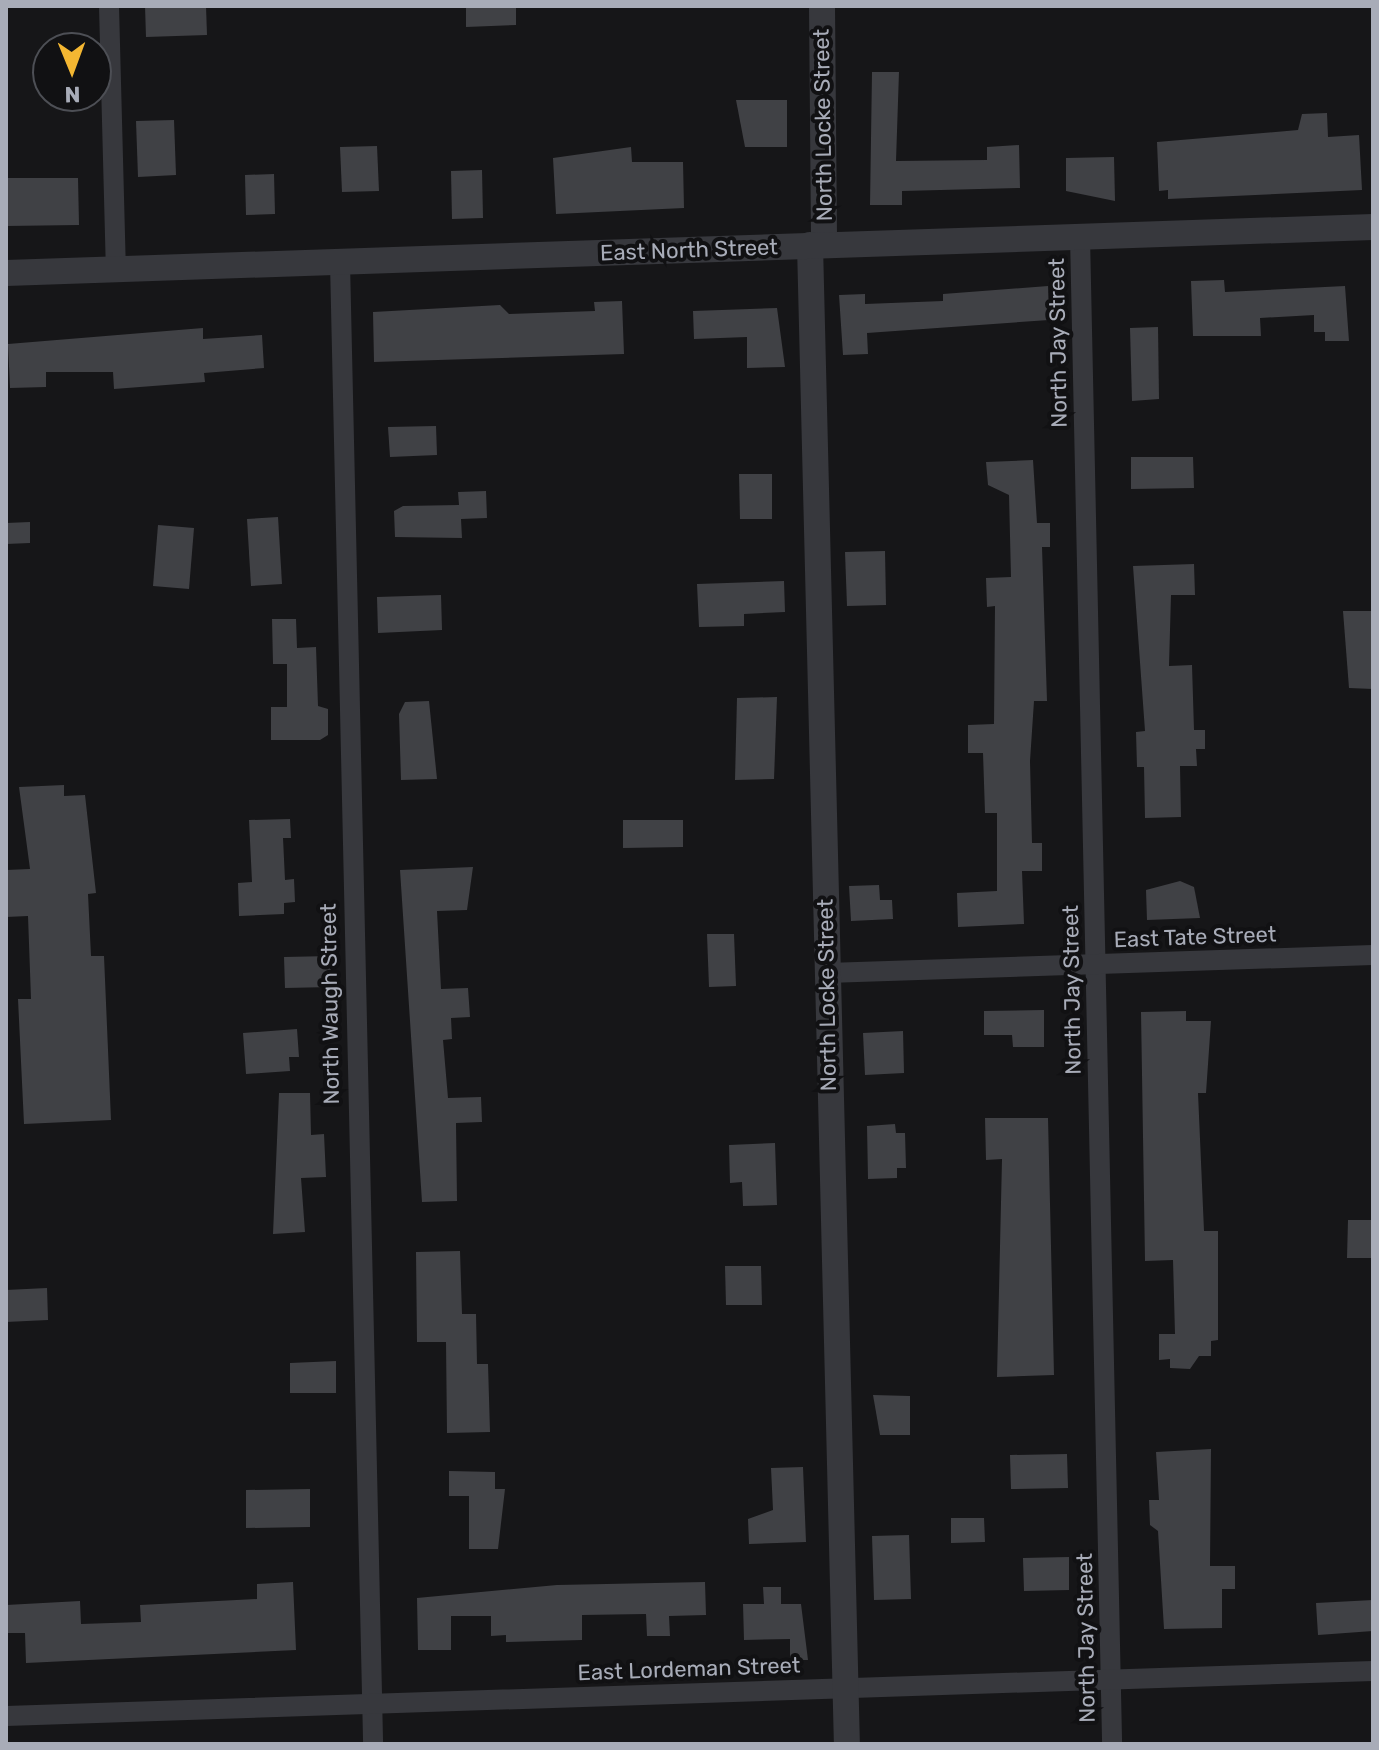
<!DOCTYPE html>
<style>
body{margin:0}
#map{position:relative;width:1379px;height:1750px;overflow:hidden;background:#161618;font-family:Rubik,sans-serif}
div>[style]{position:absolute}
.building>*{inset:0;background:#404145}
.minor>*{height:20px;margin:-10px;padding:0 10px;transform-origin:10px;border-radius:10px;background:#37383d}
.tertiary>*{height:26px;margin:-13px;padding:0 13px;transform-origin:13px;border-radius:13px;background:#37383d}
span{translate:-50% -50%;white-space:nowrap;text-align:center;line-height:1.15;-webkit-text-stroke:8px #111113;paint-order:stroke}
.street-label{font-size:22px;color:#a8acb8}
.frame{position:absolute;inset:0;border:8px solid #a8acb8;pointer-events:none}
.north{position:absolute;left:32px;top:32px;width:80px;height:80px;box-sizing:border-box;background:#111113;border:2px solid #4d4f55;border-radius:50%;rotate:179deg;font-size:22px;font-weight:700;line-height:32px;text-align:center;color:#a8acb8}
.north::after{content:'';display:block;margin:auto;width:28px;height:36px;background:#f4b732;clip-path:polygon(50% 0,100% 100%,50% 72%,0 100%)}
</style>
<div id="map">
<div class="building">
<i style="clip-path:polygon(145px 6px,206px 6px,207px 35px,146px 37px)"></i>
<i style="clip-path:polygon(466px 6px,516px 6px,516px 25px,466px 27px)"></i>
<i style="clip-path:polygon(872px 72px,899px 72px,896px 161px,987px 160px,987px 147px,1019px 145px,1020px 188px,902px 191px,902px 205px,870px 205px)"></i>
<i style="clip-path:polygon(736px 100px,787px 100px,787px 147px,745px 147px)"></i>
<i style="clip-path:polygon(1327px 113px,1328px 137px,1359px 135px,1362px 190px,1168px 199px,1168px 190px,1159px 191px,1157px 142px,1298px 130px,1302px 114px)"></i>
<i style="clip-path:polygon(174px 120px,176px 175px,138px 177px,136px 121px)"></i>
<i style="clip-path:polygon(377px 146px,379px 191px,342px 192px,340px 147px)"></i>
<i style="clip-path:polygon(631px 147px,632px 162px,683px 162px,684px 208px,556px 214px,553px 158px)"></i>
<i style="clip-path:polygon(1114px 157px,1115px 201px,1066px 191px,1066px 158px)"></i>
<i style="clip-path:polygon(482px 170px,483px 218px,452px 219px,451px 171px)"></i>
<i style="clip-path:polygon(274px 174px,275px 214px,246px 215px,245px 175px)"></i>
<i style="clip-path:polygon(6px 178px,78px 178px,79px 225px,6px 226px)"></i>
<i style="clip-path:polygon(1224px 280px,1225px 292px,1345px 286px,1349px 341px,1325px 341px,1325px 332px,1314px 332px,1314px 315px,1260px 318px,1261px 336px,1193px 336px,1191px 281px)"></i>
<i style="clip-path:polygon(1048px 286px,1049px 320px,867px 333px,868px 354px,843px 355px,839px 295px,865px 294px,865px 304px,943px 301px,943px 294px)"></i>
<i style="clip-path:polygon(622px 301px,624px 354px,374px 362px,373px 312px,500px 305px,509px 314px,595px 311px,594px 302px)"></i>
<i style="clip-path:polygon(777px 308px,785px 367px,747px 368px,747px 337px,694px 339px,693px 311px)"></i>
<i style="clip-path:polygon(1158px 327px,1159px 399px,1132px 401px,1130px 328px)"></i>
<i style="clip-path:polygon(203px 328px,203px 339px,262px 335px,264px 368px,204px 373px,205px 382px,114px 389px,113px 372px,46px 372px,46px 387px,10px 388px,8px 344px)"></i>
<i style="clip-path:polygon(436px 426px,437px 455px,390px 457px,388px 427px)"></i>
<i style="clip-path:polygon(1131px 457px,1193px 457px,1194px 488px,1131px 489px)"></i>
<i style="clip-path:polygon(1033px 460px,1037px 523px,1050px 523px,1050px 547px,1042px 547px,1047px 701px,1034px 701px,1030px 761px,1032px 843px,1042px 843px,1042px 871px,1022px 871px,1024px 924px,958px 927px,957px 893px,997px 891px,997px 813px,985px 813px,983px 753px,968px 753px,968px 725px,994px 724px,995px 606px,987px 607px,986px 578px,1011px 577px,1009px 495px,988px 485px,986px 462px)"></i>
<i style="clip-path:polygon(739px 474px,772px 474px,772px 519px,740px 519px)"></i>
<i style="clip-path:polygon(486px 491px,487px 518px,461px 519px,462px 538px,395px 537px,394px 511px,403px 506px,459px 505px,458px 492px)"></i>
<i style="clip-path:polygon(278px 517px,282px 584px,251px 586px,247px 519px)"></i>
<i style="clip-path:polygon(30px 522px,30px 543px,6px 544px,6px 523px)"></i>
<i style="clip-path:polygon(158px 525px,194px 528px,189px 589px,153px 586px)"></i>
<i style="clip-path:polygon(885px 551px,886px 605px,847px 606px,845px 552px)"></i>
<i style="clip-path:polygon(1194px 564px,1195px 595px,1171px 595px,1169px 666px,1192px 665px,1194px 730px,1205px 730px,1205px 749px,1196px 749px,1197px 766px,1180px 766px,1181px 817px,1145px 818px,1144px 767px,1137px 767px,1136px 732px,1145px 731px,1133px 566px)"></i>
<i style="clip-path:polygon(784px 581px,785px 612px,744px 614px,744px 626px,699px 627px,697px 584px)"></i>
<i style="clip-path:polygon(441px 595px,442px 630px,378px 633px,377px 597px)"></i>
<i style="clip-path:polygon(1343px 611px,1373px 611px,1373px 689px,1349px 688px)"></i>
<i style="clip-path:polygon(272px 619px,296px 619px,297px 648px,316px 647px,318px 706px,328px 709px,328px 735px,320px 740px,271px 740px,271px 707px,287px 707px,287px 664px,273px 664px)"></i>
<i style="clip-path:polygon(777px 697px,774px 779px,735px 780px,737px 698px)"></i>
<i style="clip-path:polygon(429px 701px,437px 779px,401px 780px,399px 714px,405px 702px)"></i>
<i style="clip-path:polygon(64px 785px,64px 796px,85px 795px,96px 893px,88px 894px,91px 956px,104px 956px,111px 1120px,24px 1124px,18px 999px,31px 999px,28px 916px,6px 917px,6px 870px,30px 869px,19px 787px)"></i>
<i style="clip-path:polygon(290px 819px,291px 838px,283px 838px,285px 880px,294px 879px,295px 902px,284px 903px,284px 914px,239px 916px,238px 883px,252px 882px,249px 820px)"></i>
<i style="clip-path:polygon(623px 820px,683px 820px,683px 847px,623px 848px)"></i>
<i style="clip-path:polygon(473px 867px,467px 910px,437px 911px,441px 989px,468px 988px,470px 1017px,451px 1018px,452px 1039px,443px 1040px,448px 1098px,481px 1097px,482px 1122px,456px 1123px,457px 1201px,422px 1202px,400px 870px)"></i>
<i style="clip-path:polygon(1180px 881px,1194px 887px,1200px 918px,1147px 920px,1146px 890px)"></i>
<i style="clip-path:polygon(879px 885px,880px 900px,892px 900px,893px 919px,851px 921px,849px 886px)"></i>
<i style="clip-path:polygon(707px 934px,734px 934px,736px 986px,709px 987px)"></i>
<i style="clip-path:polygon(331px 956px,331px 987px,285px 988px,284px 957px)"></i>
<i style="clip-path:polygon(1044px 1010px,1044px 1047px,1013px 1047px,1012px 1035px,984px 1035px,984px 1011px)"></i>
<i style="clip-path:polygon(1186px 1011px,1186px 1021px,1211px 1021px,1206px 1093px,1198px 1093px,1204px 1231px,1218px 1231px,1218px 1340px,1211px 1341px,1211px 1356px,1199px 1356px,1190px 1369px,1170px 1368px,1170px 1359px,1159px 1360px,1159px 1334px,1175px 1334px,1173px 1260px,1145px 1261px,1141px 1012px)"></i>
<i style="clip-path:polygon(297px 1029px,299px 1057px,289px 1057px,290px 1071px,246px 1074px,243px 1033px)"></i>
<i style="clip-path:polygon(903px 1031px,904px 1073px,865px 1075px,863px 1033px)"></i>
<i style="clip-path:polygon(279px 1093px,310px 1093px,311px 1135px,324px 1134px,326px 1177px,301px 1178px,305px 1232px,273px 1234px)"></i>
<i style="clip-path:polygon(985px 1118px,1048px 1118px,1054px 1375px,997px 1377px,1002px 1159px,986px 1160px)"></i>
<i style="clip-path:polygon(895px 1124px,896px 1133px,905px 1133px,906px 1168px,897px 1168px,897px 1178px,868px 1179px,867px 1126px)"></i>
<i style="clip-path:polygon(775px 1143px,777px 1205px,743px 1206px,742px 1182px,730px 1183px,729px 1145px)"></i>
<i style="clip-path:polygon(1348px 1220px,1373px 1220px,1373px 1258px,1347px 1258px)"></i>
<i style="clip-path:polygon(460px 1251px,462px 1314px,476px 1314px,477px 1364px,488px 1364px,490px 1432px,447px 1433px,446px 1342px,417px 1342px,416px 1252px)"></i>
<i style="clip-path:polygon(725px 1266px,761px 1266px,762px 1305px,726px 1305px)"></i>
<i style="clip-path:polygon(47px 1288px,48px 1320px,6px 1322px,6px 1290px)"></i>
<i style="clip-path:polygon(336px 1361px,336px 1393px,290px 1393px,290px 1363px)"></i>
<i style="clip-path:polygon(873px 1395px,910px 1396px,910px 1435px,880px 1435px)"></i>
<i style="clip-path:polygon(1211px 1449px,1210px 1566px,1235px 1566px,1235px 1589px,1222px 1589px,1222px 1628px,1164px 1629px,1158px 1531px,1150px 1525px,1149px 1500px,1159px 1500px,1156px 1452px)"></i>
<i style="clip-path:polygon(1067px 1454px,1068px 1488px,1011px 1489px,1010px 1455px)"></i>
<i style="clip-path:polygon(803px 1467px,806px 1542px,749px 1544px,748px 1519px,773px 1510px,771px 1468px)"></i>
<i style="clip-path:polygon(449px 1471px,495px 1472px,495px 1489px,505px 1489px,498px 1549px,469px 1549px,469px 1496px,449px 1496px)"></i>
<i style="clip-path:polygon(310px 1489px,310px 1527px,246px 1528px,246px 1490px)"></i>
<i style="clip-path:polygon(951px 1518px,984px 1518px,985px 1542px,951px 1543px)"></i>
<i style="clip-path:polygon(909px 1535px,911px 1599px,874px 1600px,872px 1536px)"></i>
<i style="clip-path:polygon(1069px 1557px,1069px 1590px,1024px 1591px,1023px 1558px)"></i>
<i style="clip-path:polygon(293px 1582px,296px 1650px,26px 1663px,25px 1633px,6px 1633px,6px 1605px,80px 1601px,81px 1624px,141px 1622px,140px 1605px,257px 1599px,257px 1584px)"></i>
<i style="clip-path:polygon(705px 1582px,706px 1615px,669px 1616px,670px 1636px,647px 1636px,646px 1614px,582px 1615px,582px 1640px,506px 1642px,506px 1635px,491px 1636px,491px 1616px,451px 1616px,451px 1650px,418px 1650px,417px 1598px,557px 1585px)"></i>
<i style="clip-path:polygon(763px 1587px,781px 1587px,781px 1604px,801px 1604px,808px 1660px,790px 1660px,790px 1639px,744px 1640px,743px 1604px,764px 1604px)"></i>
<i style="clip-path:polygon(1373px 1600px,1373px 1631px,1318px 1635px,1316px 1603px)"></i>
</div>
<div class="minor">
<i style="left:109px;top:6px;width:263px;rotate:88.5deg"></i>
<i style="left:1080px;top:236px;width:1508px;rotate:88.78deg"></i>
<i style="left:340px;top:262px;width:1482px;rotate:88.72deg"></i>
<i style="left:827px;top:973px;width:546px;rotate:-1.89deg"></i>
<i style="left:6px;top:1716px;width:1368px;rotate:-1.89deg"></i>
</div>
<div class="tertiary">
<i style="left:822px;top:6px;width:239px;rotate:89.5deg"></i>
<i style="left:810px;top:245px;width:1499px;rotate:88.59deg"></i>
<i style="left:6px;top:273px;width:1368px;rotate:-1.93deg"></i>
</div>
<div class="street-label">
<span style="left:823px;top:125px;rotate:-91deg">North Locke Street</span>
<span style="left:689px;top:250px;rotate:-2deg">East North Street</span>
<span style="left:1058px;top:343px;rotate:-91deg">North Jay Street</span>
<span style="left:1195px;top:937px;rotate:-2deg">East Tate Street</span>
<span style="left:1072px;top:990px;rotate:-91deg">North Jay Street</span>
<span style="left:827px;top:995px;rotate:-91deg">North Locke Street</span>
<span style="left:330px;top:1004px;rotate:-91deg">North Waugh Street</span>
<span style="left:1086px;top:1638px;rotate:-91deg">North Jay Street</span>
<span style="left:689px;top:1669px;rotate:-2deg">East Lordeman Street</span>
</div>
<div class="frame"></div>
<div class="north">N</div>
</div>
